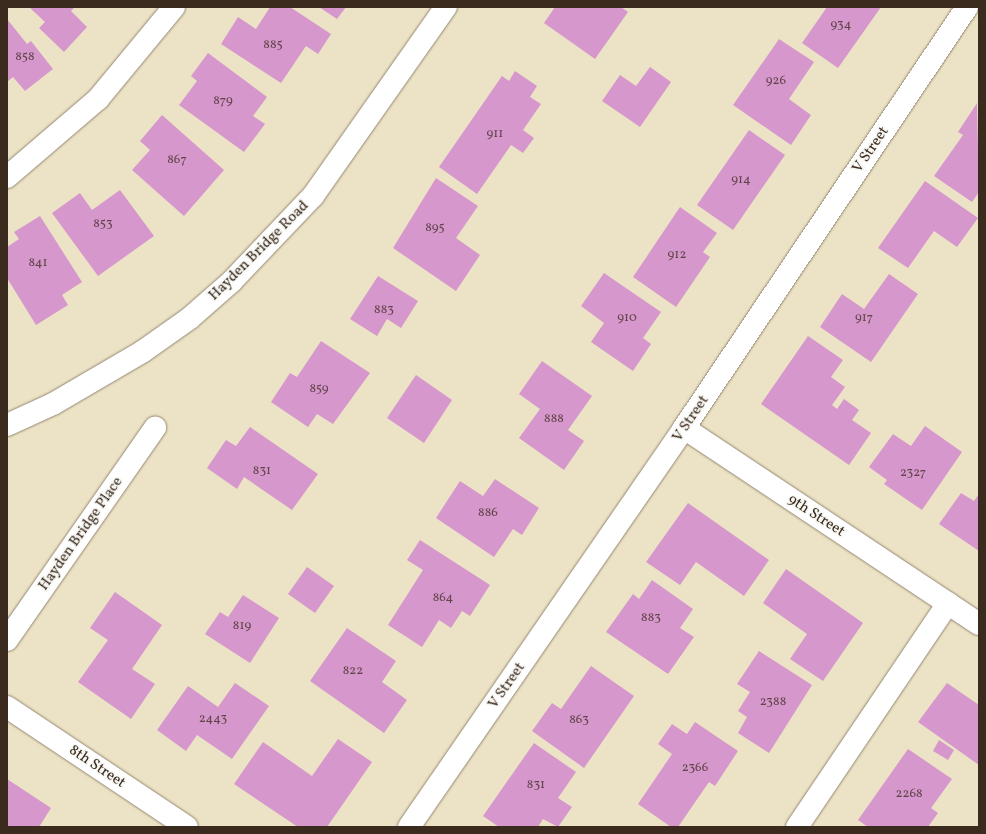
<!DOCTYPE html>
<style>
body{margin:0}
#map{position:relative;width:986px;height:834px;overflow:hidden;background:#ece3c6;font-family:Vollkorn,serif}
div>[style]{position:absolute}
.building>*{inset:0;background:#d697cc}
.roads{filter:drop-shadow(0 0 1px #948672) drop-shadow(0 0 1px #948672)}
.minor>*{height:22px;margin:-11px;padding:0 11px;transform-origin:11px;border-radius:11px;background:#fff}
.tertiary>*{height:22px;margin:-11px;padding:0 11px;transform-origin:11px;border-radius:11px;background:#fff}
span{translate:-50% -50%;white-space:nowrap;text-align:center;line-height:1.15;-webkit-text-stroke:3px #f6f6f2;paint-order:stroke}
.number-label{font-size:13px;color:#62454a}
.number-label span{-webkit-text-stroke-width:0}
.street-label{font-size:15px;color:#3b2a1e}
.frame{position:absolute;inset:0;border:8px solid #3b2a1e;pointer-events:none}
</style>
<div id="map">
<div class="building">
<i style="clip-path:polygon(29px 7px,75px 7px,71px 11px,87px 27px,64px 52px,39px 28px,45px 22px)"></i>
<i style="clip-path:polygon(270px 7px,290px 7px,331px 34px,318px 54px,306px 46px,281px 83px,221px 44px,238px 17px,256px 29px)"></i>
<i style="clip-path:polygon(319px 7px,346px 7px,337px 19px)"></i>
<i style="clip-path:polygon(555px 7px,621px 7px,628px 12px,595px 59px,544px 23px)"></i>
<i style="clip-path:polygon(827px 7px,881px 7px,838px 68px,802px 43px)"></i>
<i style="clip-path:polygon(7px 19px,27px 44px,31px 41px,53px 69px,25px 91px,13px 77px,7px 82px)"></i>
<i style="clip-path:polygon(779px 39px,814px 62px,789px 99px,811px 115px,791px 145px,733px 105px)"></i>
<i style="clip-path:polygon(208px 53px,267px 97px,253px 116px,265px 124px,244px 152px,179px 105px,197px 81px,191px 76px)"></i>
<i style="clip-path:polygon(650px 67px,671px 82px,640px 127px,602px 101px,620px 75px,636px 86px)"></i>
<i style="clip-path:polygon(515px 71px,537px 86px,530px 97px,541px 104px,523px 130px,534px 138px,523px 153px,511px 145px,477px 194px,439px 167px,502px 76px,509px 81px)"></i>
<i style="clip-path:polygon(977px 103px,979px 192px,972px 202px,934px 176px,963px 135px,958px 132px)"></i>
<i style="clip-path:polygon(162px 115px,224px 170px,184px 216px,132px 170px,150px 150px,140px 141px)"></i>
<i style="clip-path:polygon(749px 130px,785px 155px,733px 230px,697px 205px)"></i>
<i style="clip-path:polygon(436px 178px,478px 206px,456px 238px,480px 255px,456px 291px,393px 248px)"></i>
<i style="clip-path:polygon(925px 181px,978px 218px,957px 247px,934px 231px,908px 268px,878px 248px)"></i>
<i style="clip-path:polygon(120px 190px,154px 236px,98px 276px,52px 213px,80px 193px,92px 210px)"></i>
<i style="clip-path:polygon(680px 207px,717px 233px,703px 252px,710px 257px,676px 307px,633px 277px)"></i>
<i style="clip-path:polygon(40px 216px,82px 282px,62px 295px,68px 305px,36px 325px,7px 278px,7px 247px,19px 239px,14px 232px)"></i>
<i style="clip-path:polygon(604px 273px,661px 312px,643px 338px,651px 344px,633px 371px,591px 342px,604px 323px,581px 306px)"></i>
<i style="clip-path:polygon(889px 274px,918px 294px,871px 362px,820px 327px,842px 294px,864px 309px)"></i>
<i style="clip-path:polygon(378px 276px,418px 301px,401px 328px,387px 319px,377px 336px,350px 319px)"></i>
<i style="clip-path:polygon(808px 336px,843px 360px,831px 377px,845px 387px,832px 405px,837px 409px,844px 399px,859px 410px,852px 420px,871px 433px,849px 465px,761px 404px)"></i>
<i style="clip-path:polygon(321px 341px,370px 373px,333px 424px,317px 414px,308px 427px,271px 402px,290px 373px,297px 377px)"></i>
<i style="clip-path:polygon(542px 361px,592px 396px,568px 430px,584px 441px,564px 470px,519px 438px,540px 409px,519px 394px)"></i>
<i style="clip-path:polygon(416px 375px,452px 400px,424px 443px,387px 418px)"></i>
<i style="clip-path:polygon(925px 426px,962px 452px,922px 510px,884px 484px,887px 480px,869px 467px,893px 434px,911px 446px)"></i>
<i style="clip-path:polygon(250px 427px,318px 474px,292px 510px,244px 477px,237px 489px,207px 468px,226px 440px,236px 446px)"></i>
<i style="clip-path:polygon(495px 479px,539px 508px,522px 535px,513px 529px,494px 557px,436px 518px,460px 481px,483px 496px)"></i>
<i style="clip-path:polygon(961px 493px,974px 501px,979px 494px,979px 551px,939px 524px)"></i>
<i style="clip-path:polygon(688px 503px,769px 560px,744px 596px,696px 562px,680px 585px,646px 562px)"></i>
<i style="clip-path:polygon(420px 540px,490px 585px,470px 616px,462px 611px,451px 628px,439px 620px,422px 647px,388px 625px,423px 570px,407px 560px)"></i>
<i style="clip-path:polygon(307px 567px,334px 586px,315px 613px,288px 594px)"></i>
<i style="clip-path:polygon(786px 569px,863px 623px,823px 681px,790px 659px,807px 634px,763px 603px)"></i>
<i style="clip-path:polygon(652px 580px,693px 609px,680px 628px,694px 637px,668px 674px,606px 632px,633px 594px,639px 599px)"></i>
<i style="clip-path:polygon(115px 592px,162px 625px,132px 669px,155px 684px,131px 719px,78px 682px,108px 640px,90px 628px)"></i>
<i style="clip-path:polygon(243px 595px,279px 618px,250px 663px,205px 634px,220px 612px,228px 617px)"></i>
<i style="clip-path:polygon(347px 628px,396px 661px,382px 682px,407px 700px,384px 733px,310px 681px)"></i>
<i style="clip-path:polygon(759px 651px,812px 685px,769px 753px,738px 733px,747px 717px,738px 711px,750px 692px,737px 684px)"></i>
<i style="clip-path:polygon(591px 666px,634px 696px,584px 768px,532px 731px,552px 703px,561px 709px)"></i>
<i style="clip-path:polygon(235px 683px,269px 706px,232px 759px,197px 735px,186px 751px,157px 730px,188px 686px,218px 707px)"></i>
<i style="clip-path:polygon(947px 683px,979px 705px,979px 765px,918px 722px)"></i>
<i style="clip-path:polygon(695px 722px,738px 751px,715px 786px,709px 782px,678px 827px,671px 827px,638px 804px,672px 754px,658px 744px,672px 724px,687px 734px)"></i>
<i style="clip-path:polygon(338px 739px,372px 762px,327px 827px,298px 827px,234px 784px,263px 742px,312px 776px)"></i>
<i style="clip-path:polygon(939px 740px,954px 750px,948px 760px,933px 751px)"></i>
<i style="clip-path:polygon(534px 743px,576px 772px,558px 798px,572px 807px,558px 827px,543px 819px,538px 827px,499px 827px,483px 816px)"></i>
<i style="clip-path:polygon(908px 749px,952px 779px,931px 808px,938px 813px,928px 827px,868px 827px,858px 820px)"></i>
<i style="clip-path:polygon(7px 779px,51px 808px,39px 827px,7px 827px)"></i>
</div>
<div class="roads">
<div class="minor">
<i style="left:7px;top:177px;width:120px;rotate:-40.6deg"></i>
<i style="left:98px;top:99px;width:119px;rotate:-50.4deg"></i>
<i style="left:684px;top:428px;width:354px;rotate:33.6deg"></i>
<i style="left:7px;top:640px;width:259px;rotate:-55.1deg"></i>
<i style="left:7px;top:707px;width:216px;rotate:33.7deg"></i>
<i style="left:409px;top:827px;width:485px;rotate:-55.4deg"></i>
<i style="left:684px;top:428px;width:507px;rotate:-56.09deg"></i>
<i style="left:797px;top:827px;width:270px;rotate:-56deg"></i>
</div>
<div class="tertiary">
<i style="left:7px;top:425px;width:51px;rotate:-24.5deg"></i>
<i style="left:53px;top:404px;width:103px;rotate:-30.3deg"></i>
<i style="left:142px;top:352px;width:59px;rotate:-35.3deg"></i>
<i style="left:190px;top:318px;width:55px;rotate:-41.3deg"></i>
<i style="left:231px;top:282px;width:119px;rotate:-46.4deg"></i>
<i style="left:313px;top:196px;width:231px;rotate:-54.9deg"></i>
</div>
</div>
<div class="number-label">
<span style="left:841px;top:25px">934</span>
<span style="left:273px;top:45px">885</span>
<span style="left:25px;top:57px">858</span>
<span style="left:776px;top:81px">926</span>
<span style="left:223px;top:101px">879</span>
<span style="left:495px;top:134px">911</span>
<span style="left:177px;top:160px">867</span>
<span style="left:741px;top:180px">914</span>
<span style="left:103px;top:224px">853</span>
<span style="left:435px;top:228px">895</span>
<span style="left:677px;top:255px">912</span>
<span style="left:38px;top:263px">841</span>
<span style="left:384px;top:310px">883</span>
<span style="left:627px;top:318px">910</span>
<span style="left:864px;top:318px">917</span>
<span style="left:319px;top:389px">859</span>
<span style="left:554px;top:419px">888</span>
<span style="left:262px;top:471px">831</span>
<span style="left:913px;top:473px">2327</span>
<span style="left:488px;top:513px">886</span>
<span style="left:443px;top:598px">864</span>
<span style="left:651px;top:618px">883</span>
<span style="left:242px;top:626px">819</span>
<span style="left:353px;top:671px">822</span>
<span style="left:773px;top:702px">2388</span>
<span style="left:213px;top:719px">2443</span>
<span style="left:579px;top:720px">863</span>
<span style="left:695px;top:768px">2366</span>
<span style="left:536px;top:785px">831</span>
<span style="left:909px;top:794px">2268</span>
</div>
<div class="street-label">
<span style="left:871px;top:150px;rotate:-56deg">V Street</span>
<span style="left:259px;top:251px;rotate:-45deg">Hayden Bridge Road</span>
<span style="left:691px;top:419px;rotate:-56deg">V Street</span>
<span style="left:816px;top:516px;rotate:33deg">9th Street</span>
<span style="left:81px;top:534px;rotate:-55deg">Hayden Bridge Place</span>
<span style="left:507px;top:686px;rotate:-55deg">V Street</span>
<span style="left:97px;top:767px;rotate:34deg">8th Street</span>
</div>
<div class="frame"></div>
</div>
